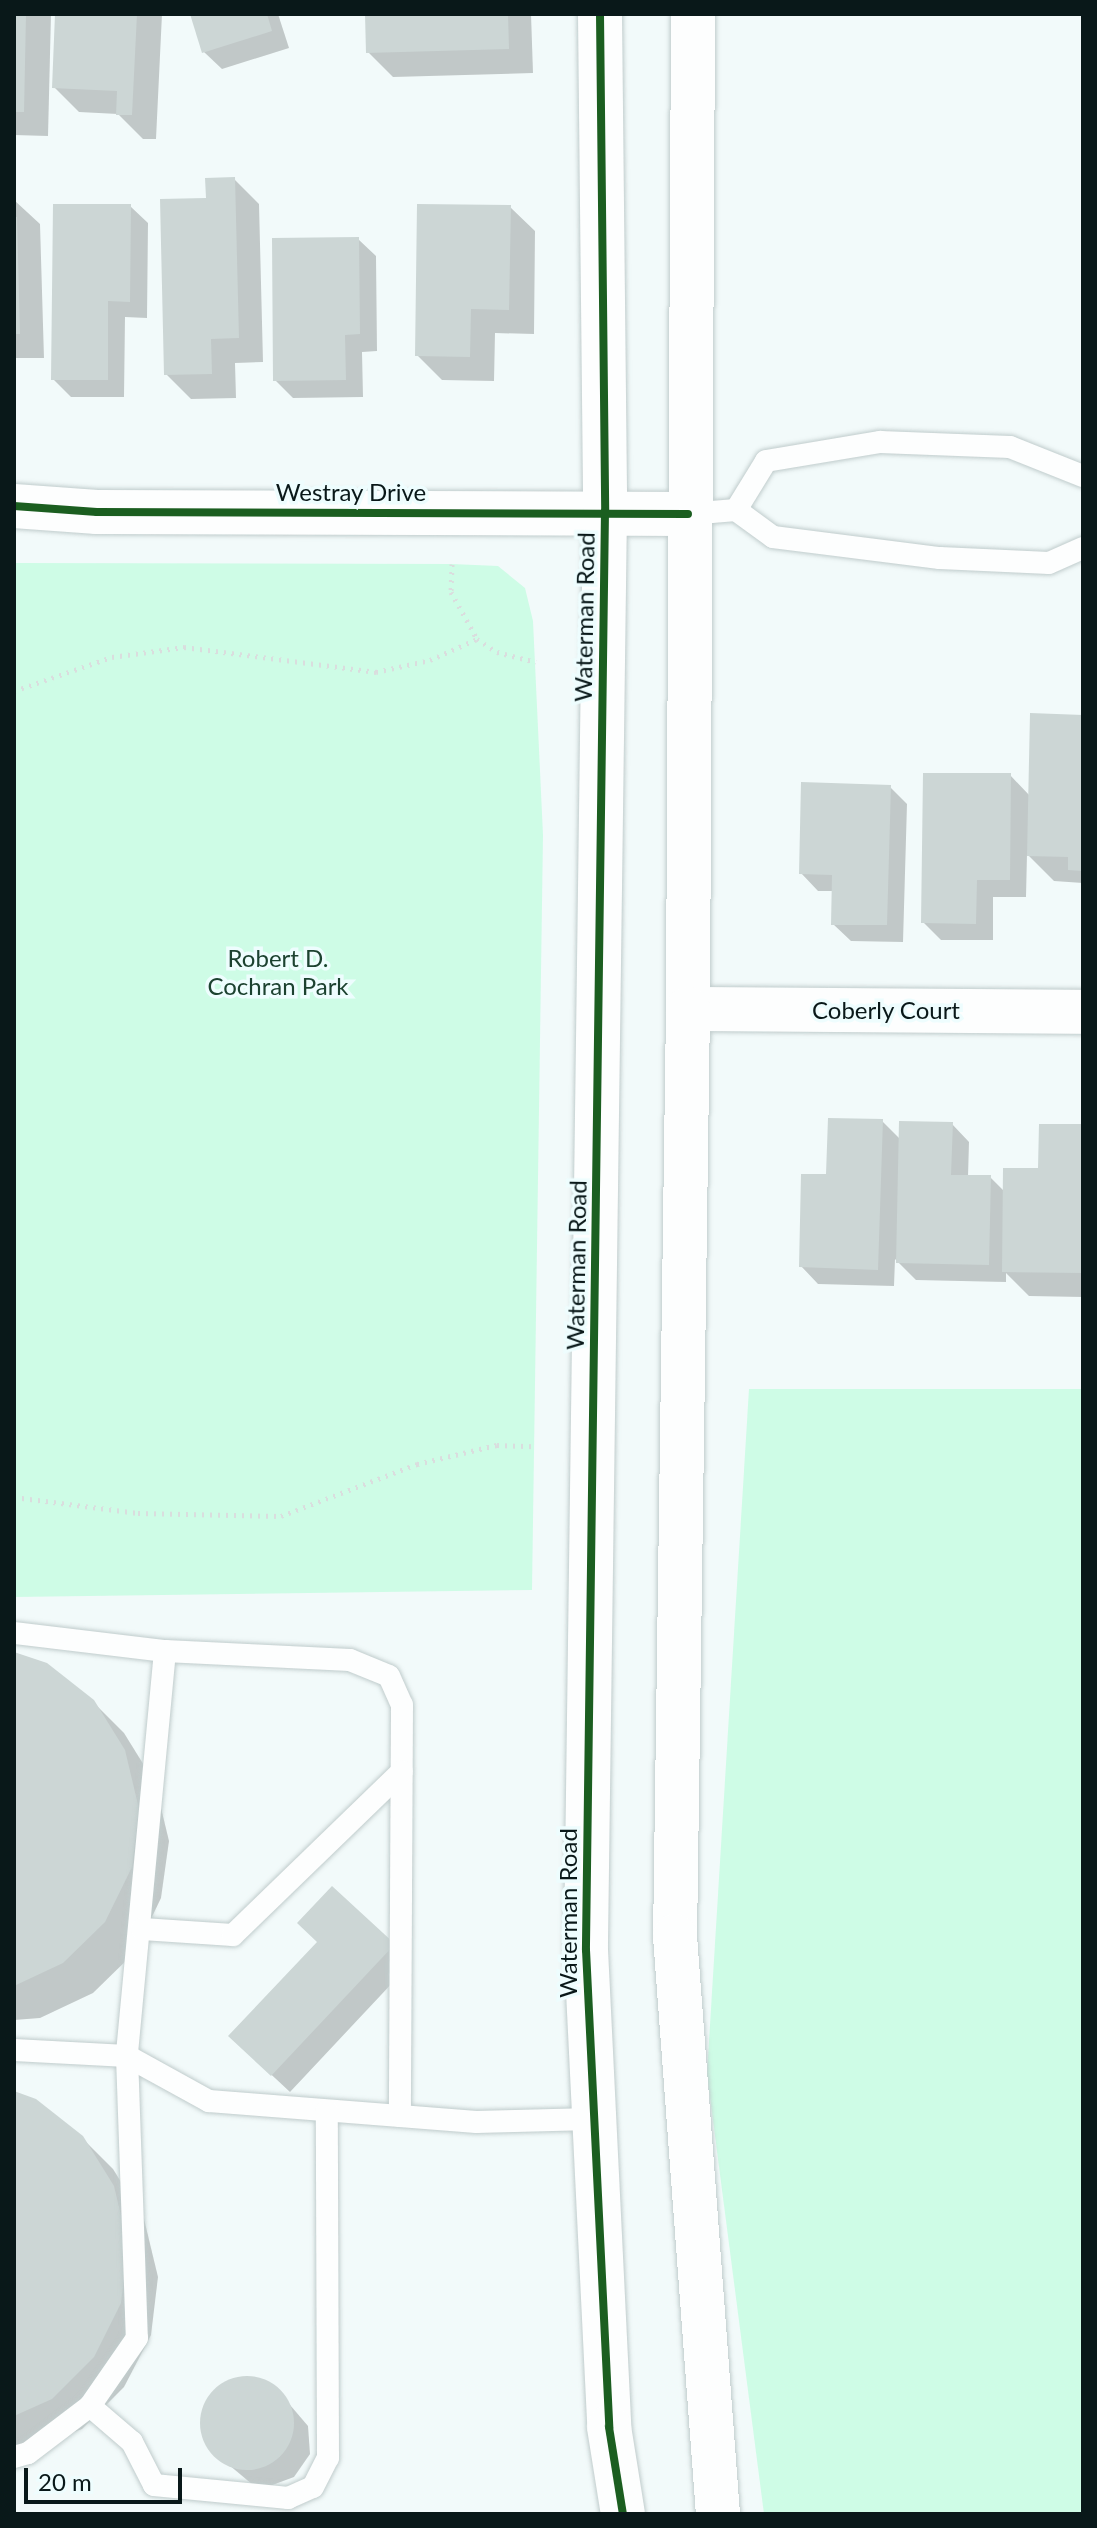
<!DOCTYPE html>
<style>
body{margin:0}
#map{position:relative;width:1097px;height:2528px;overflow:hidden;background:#f2fafa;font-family:Lato,sans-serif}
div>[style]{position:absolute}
.green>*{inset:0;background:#cefce6}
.shadow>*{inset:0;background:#0003}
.building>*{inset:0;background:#ccd6d5}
.round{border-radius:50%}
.path>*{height:5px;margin-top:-2.5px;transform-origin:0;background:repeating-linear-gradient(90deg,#daddde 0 2px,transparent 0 8px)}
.roads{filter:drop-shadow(0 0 2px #c0cccc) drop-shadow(0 0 2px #c0cccc)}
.service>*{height:22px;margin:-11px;padding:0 11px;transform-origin:11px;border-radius:11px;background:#fdfefe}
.minor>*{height:44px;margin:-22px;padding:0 22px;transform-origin:22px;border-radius:22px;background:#fdfefe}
.tertiary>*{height:44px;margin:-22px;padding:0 22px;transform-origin:22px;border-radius:22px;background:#fdfefe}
.cycleway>*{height:8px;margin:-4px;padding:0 4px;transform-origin:4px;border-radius:4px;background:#1b5e20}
span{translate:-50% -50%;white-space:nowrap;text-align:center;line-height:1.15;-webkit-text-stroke:7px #eefdfe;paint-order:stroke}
.street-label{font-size:24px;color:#091819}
.park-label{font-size:24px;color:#1c4230}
.frame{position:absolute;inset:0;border:16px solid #091819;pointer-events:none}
.scale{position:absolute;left:24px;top:2468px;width:158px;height:36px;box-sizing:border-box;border:4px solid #091819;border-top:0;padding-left:10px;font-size:24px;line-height:28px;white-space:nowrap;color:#091819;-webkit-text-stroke:6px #eefdfe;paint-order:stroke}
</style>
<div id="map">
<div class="green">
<i style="clip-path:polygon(14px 563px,452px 564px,498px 566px,525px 588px,533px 621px,543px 835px,532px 1590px,14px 1597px)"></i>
<i style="clip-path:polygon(749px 1389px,1083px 1389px,1083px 2514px,764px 2514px,707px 2074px)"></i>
</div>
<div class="shadow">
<i style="clip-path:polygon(14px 14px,51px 14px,48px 136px,14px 135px)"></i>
<i style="clip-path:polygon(57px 14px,162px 14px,156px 139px,143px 139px,118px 114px,79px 112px,54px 87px)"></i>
<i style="clip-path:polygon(192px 14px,278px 14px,289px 48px,222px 69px,204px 52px)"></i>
<i style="clip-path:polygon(367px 14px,531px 14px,533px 73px,393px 77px,368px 52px)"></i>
<i style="clip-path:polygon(234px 179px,259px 204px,263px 362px,235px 363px,236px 398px,191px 399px,166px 374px,208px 200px)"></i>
<i style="clip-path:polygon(14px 200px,40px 224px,44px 358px,16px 358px,14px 393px)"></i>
<i style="clip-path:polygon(130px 206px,148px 223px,147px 318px,125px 317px,124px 397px,71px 397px,53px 379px)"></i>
<i style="clip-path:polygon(510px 207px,535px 231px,534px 334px,495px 333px,494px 381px,442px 380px,417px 355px)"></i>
<i style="clip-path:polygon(358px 239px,376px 256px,377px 351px,362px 352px,363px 397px,293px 398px,275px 380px)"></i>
<i style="clip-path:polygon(1083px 717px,1083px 883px,1054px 881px,1027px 854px,1026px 897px,993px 897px,993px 940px,941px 940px,923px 922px,1010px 775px,1030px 796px)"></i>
<i style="clip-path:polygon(890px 787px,907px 804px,903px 942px,851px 941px,833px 924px,834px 891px,818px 891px,801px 873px)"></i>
<i style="clip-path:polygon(882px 1121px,901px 1140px,952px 1124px,969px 1142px,968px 1177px,990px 1177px,1005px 1192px,1040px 1170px,1083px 1126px,1083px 1297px,1029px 1296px,1006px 1273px,1006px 1282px,916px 1280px,895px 1259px,894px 1286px,818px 1284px,801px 1266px,828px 1176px)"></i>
<i style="clip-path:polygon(14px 1654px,92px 1701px,124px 1733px,155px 1783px,169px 1841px,161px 1898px,135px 1952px,93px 1993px,40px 2018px,14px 2020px)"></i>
<i style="clip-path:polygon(332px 1889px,411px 1963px,290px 2092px,248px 2053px,319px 1942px)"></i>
<i style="clip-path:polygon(14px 2093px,81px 2137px,113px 2169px,144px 2219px,158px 2277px,151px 2335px,124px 2387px,82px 2429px,14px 2455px)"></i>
<i style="clip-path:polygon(242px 2378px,273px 2385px,308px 2426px,310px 2454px,294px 2477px,267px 2487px,253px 2485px,210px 2449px,202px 2419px,215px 2392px)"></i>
</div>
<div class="building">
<i style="clip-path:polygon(14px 14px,26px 14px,24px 112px,14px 112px)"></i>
<i style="clip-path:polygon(55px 14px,137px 14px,132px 115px,116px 115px,117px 91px,52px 88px)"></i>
<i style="clip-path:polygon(190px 14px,267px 14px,272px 31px,202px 53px)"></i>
<i style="clip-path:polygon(365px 14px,508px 14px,509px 49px,366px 53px)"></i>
<i style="clip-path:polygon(235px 177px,239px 338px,211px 339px,212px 374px,164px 375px,160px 199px,206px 198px,205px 178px)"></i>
<i style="clip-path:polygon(53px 204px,131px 204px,130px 302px,108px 301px,108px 380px,51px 380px)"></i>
<i style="clip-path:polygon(417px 204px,511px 205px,509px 310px,471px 309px,470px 357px,415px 356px)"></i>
<i style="clip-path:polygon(14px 217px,17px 217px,20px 334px,14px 334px)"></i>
<i style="clip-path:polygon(359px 237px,360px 334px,345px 335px,346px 380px,273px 381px,272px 238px)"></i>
<i style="clip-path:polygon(1030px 713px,1083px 715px,1083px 871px,1068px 870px,1068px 857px,1027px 856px)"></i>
<i style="clip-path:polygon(923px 773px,1011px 773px,1010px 880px,977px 880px,976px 924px,921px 923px)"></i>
<i style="clip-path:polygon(801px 782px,891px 785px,887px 925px,831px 925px,832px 875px,799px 874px)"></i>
<i style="clip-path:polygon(828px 1118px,883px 1119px,878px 1270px,799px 1267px,801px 1174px,826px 1174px)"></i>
<i style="clip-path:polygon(899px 1121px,953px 1122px,951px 1175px,991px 1175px,989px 1265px,896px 1263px)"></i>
<i style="clip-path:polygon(1039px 1124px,1083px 1124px,1083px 1273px,1002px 1272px,1003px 1168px,1038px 1168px)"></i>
<i style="clip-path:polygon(14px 1652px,47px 1663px,94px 1700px,125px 1750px,139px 1809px,132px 1867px,105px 1922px,63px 1963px,14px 1986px)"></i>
<i style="clip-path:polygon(332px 1886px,395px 1944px,271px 2076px,228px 2036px,317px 1942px,297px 1923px)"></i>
<i style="clip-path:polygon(14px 2091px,36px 2099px,83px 2136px,114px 2186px,128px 2245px,121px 2303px,94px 2357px,52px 2399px,14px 2416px)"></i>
<i class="round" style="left:200px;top:2376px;width:94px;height:94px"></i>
</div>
<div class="path">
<i style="left:452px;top:564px;width:28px;rotate:92deg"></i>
<i style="left:451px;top:592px;width:54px;rotate:61deg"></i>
<i style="left:14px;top:691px;width:104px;rotate:-19.1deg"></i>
<i style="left:112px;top:657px;width:73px;rotate:-7.9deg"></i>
<i style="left:184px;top:647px;width:194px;rotate:7.4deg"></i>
<i style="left:376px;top:672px;width:55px;rotate:-12.5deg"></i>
<i style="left:430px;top:660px;width:51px;rotate:-24.1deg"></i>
<i style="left:477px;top:639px;width:24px;rotate:33deg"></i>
<i style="left:497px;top:652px;width:40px;rotate:14.4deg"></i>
<i style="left:14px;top:1497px;width:125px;rotate:7.4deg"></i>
<i style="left:138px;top:1513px;width:143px;rotate:1.2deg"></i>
<i style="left:281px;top:1516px;width:146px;rotate:-20.9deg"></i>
<i style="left:417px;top:1464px;width:82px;rotate:-13.4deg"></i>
<i style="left:497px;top:1445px;width:37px;rotate:2deg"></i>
</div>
<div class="roads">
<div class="service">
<i style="left:736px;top:510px;width:57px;rotate:-58.5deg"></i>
<i style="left:766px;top:461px;width:116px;rotate:-9.5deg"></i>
<i style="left:880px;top:442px;width:130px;rotate:2.2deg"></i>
<i style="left:1010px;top:447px;width:79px;rotate:21.7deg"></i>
<i style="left:688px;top:514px;width:48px;rotate:-4.8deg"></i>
<i style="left:736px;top:510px;width:46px;rotate:36.1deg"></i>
<i style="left:773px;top:537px;width:168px;rotate:7.2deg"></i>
<i style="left:940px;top:558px;width:109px;rotate:2.6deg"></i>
<i style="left:1049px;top:563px;width:37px;rotate:-24deg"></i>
<i style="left:14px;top:1633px;width:152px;rotate:6.8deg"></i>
<i style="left:165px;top:1651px;width:407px;rotate:95.4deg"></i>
<i style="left:127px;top:2056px;width:282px;rotate:88deg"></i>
<i style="left:137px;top:2338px;width:83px;rotate:124.7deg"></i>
<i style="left:90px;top:2406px;width:78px;rotate:142.8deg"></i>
<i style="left:28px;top:2453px;width:15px;rotate:164deg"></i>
<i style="left:165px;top:1651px;width:185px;rotate:2.8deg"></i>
<i style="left:350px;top:1660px;width:42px;rotate:22.3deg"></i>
<i style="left:389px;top:1676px;width:32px;rotate:66deg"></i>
<i style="left:402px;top:1705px;width:411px;rotate:90.3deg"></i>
<i style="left:142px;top:1929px;width:91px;rotate:3.8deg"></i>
<i style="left:233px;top:1935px;width:235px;rotate:-44.1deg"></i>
<i style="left:14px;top:2050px;width:113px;rotate:3deg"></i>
<i style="left:127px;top:2056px;width:94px;rotate:28.8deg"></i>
<i style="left:209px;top:2101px;width:268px;rotate:4.5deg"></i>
<i style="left:476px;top:2122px;width:116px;rotate:-1.5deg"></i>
<i style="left:90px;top:2406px;width:55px;rotate:40.6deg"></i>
<i style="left:132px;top:2442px;width:48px;rotate:62.9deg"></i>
<i style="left:154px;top:2485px;width:135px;rotate:5.5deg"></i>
<i style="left:288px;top:2498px;width:27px;rotate:-24deg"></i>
<i style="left:313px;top:2487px;width:33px;rotate:-63deg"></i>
<i style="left:328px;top:2458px;width:347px;rotate:-90.2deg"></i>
</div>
<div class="minor">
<i style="left:14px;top:506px;width:83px;rotate:4.1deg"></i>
<i style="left:97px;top:512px;width:591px;rotate:0.19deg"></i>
<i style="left:688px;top:1009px;width:395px;rotate:0.4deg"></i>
</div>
<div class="tertiary">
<i style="left:600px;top:14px;width:497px;rotate:89.4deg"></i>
<i style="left:605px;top:511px;width:1439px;rotate:90.76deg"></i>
<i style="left:586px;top:1950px;width:478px;rotate:87.2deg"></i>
<i style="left:609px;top:2427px;width:88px;rotate:80.9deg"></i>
<i style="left:693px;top:14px;width:995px;rotate:90.29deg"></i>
<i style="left:688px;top:1009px;width:927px;rotate:90.8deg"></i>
<i style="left:675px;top:1936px;width:580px;rotate:85.75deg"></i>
</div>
</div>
<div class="cycleway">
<i style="left:600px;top:14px;width:497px;rotate:89.4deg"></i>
<i style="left:605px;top:511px;width:1439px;rotate:90.76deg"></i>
<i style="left:586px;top:1950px;width:478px;rotate:87.2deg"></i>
<i style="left:609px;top:2427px;width:88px;rotate:80.9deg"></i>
<i style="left:14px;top:506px;width:83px;rotate:4.1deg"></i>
<i style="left:97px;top:512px;width:591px;rotate:0.19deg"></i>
</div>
<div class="street-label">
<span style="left:351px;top:492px">Westray Drive</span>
<span style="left:584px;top:617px;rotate:-89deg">Waterman Road</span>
<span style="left:886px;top:1010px">Coberly Court</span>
<span style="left:576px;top:1265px;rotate:-89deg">Waterman Road</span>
<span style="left:568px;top:1913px;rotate:-90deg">Waterman Road</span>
</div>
<div class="park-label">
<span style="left:278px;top:972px">Robert D.<br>Cochran Park</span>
</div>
<div class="frame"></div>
<div class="scale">20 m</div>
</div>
